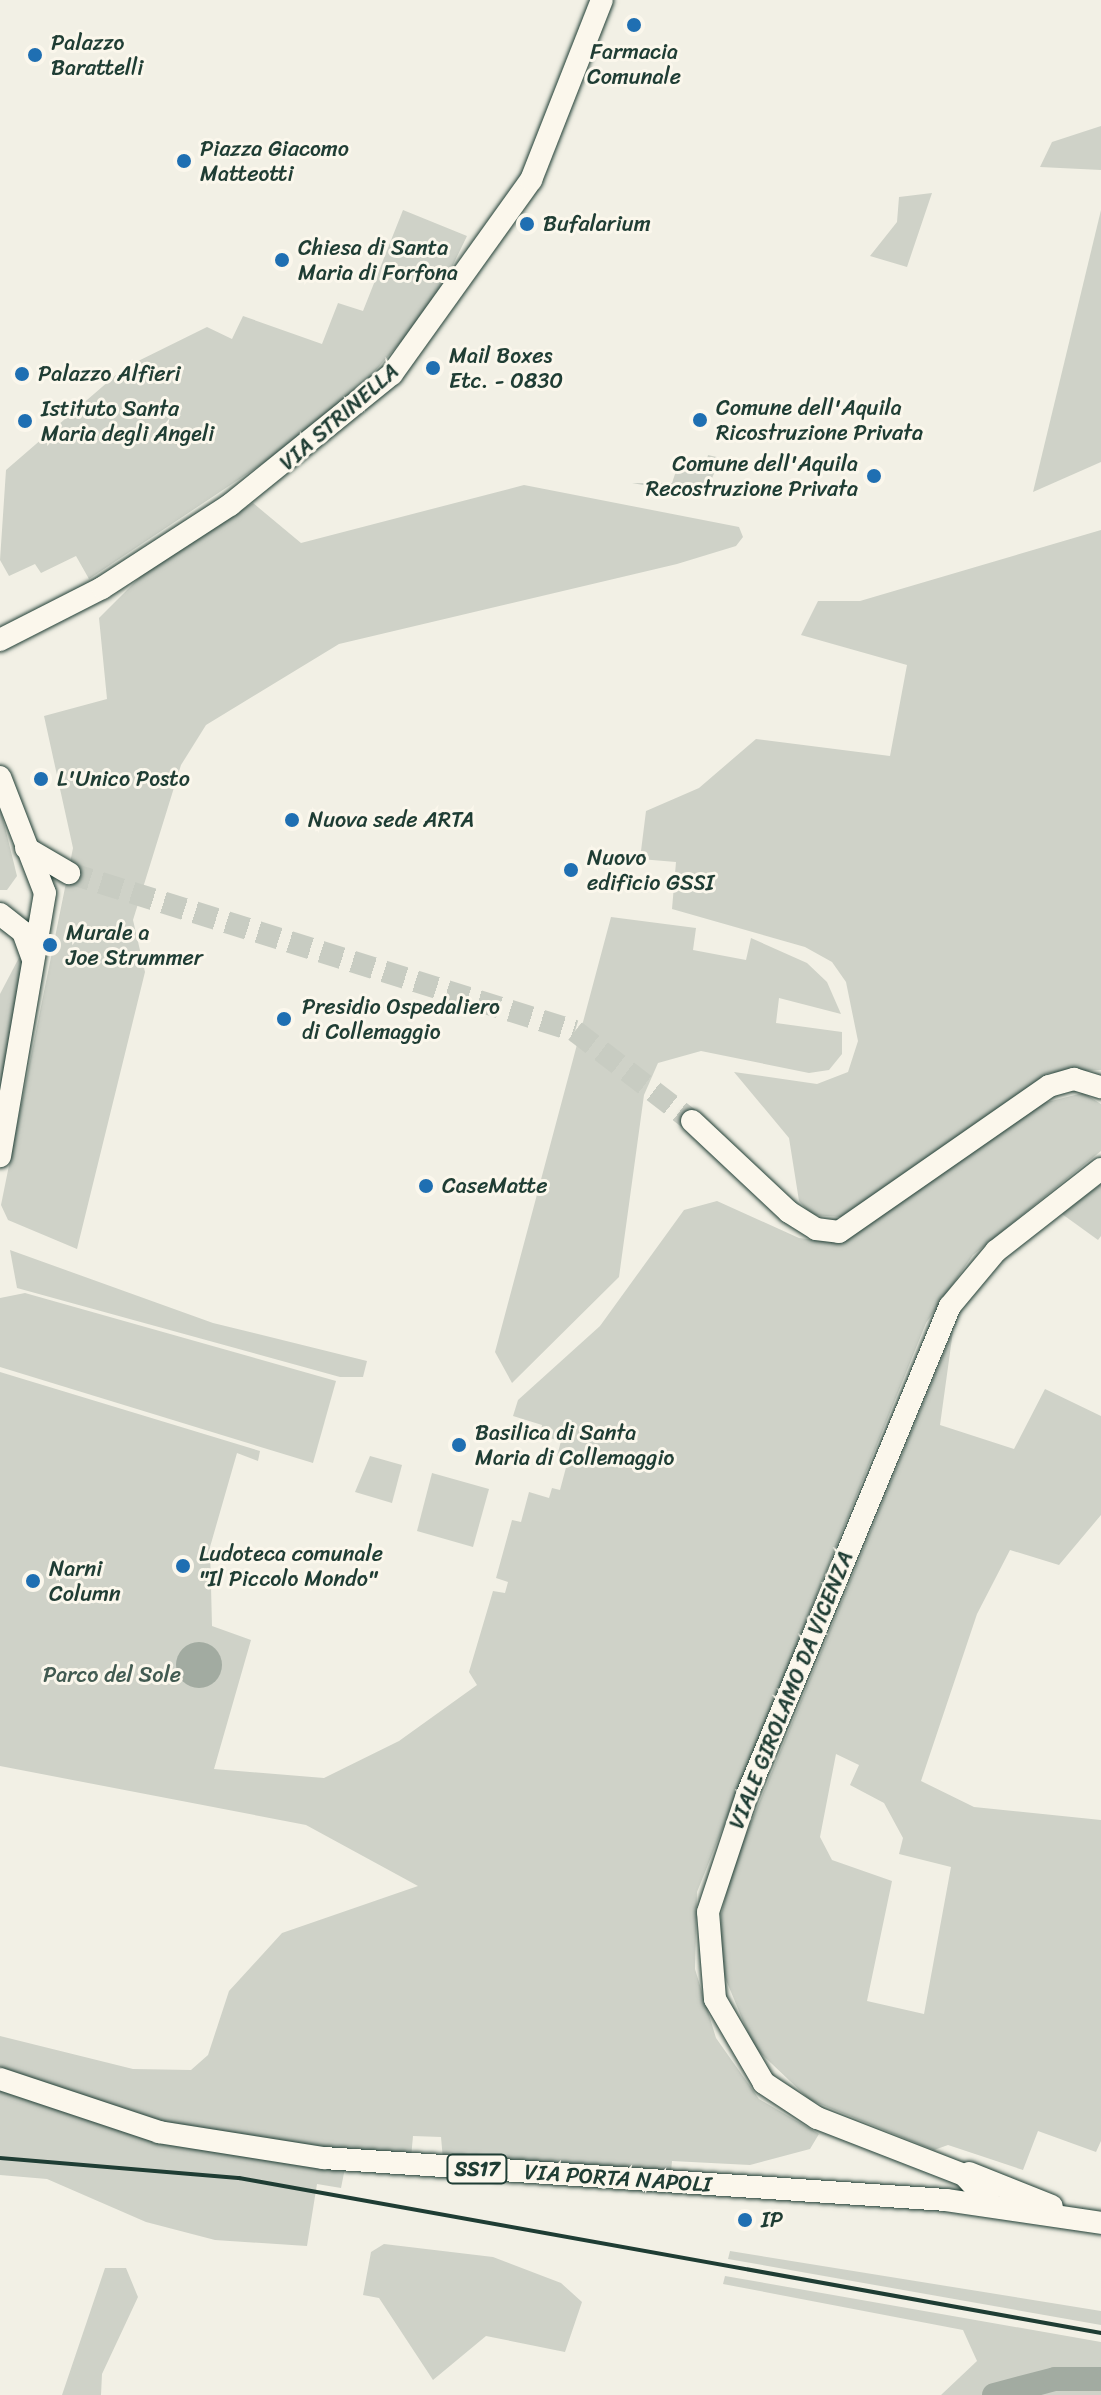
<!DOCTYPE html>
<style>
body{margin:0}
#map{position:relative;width:1101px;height:2395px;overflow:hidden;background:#f2f0e5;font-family:Sriracha,sans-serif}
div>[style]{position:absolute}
.green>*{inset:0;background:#cfd2c8}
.water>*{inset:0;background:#a2aba1}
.round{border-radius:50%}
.river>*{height:24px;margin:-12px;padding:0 12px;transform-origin:12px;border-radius:12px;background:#a2aba1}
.major-tunnel>*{height:22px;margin-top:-11px;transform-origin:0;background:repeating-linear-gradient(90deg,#c8ccc2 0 22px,transparent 0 33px)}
.roads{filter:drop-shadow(0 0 2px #1f3d34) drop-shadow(0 0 2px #1f3d34)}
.major>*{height:22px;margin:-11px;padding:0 11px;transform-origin:11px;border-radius:11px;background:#fbf7ec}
.rail>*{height:4px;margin:-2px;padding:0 2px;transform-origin:2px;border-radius:2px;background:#1f3d34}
.dots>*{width:22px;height:22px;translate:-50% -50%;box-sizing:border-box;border:4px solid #fbf7ec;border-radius:50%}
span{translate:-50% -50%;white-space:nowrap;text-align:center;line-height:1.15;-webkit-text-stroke:6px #fbf7ec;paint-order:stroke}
.shield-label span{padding:2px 6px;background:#fbf7ec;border:2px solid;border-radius:6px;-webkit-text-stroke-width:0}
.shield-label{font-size:20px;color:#1f3d34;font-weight:700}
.poi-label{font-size:22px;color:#1f3d34}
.left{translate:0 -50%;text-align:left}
.right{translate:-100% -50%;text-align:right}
.street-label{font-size:22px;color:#1f3d34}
.park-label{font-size:22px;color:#425b52}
</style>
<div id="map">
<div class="green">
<i style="clip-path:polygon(1101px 126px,1101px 170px,1040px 167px,1052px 142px)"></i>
<i style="clip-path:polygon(932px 193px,907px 267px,870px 256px,897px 222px,899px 197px)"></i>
<i style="clip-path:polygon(403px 210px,467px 236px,433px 306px,358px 390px,268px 460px,89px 579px,76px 556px,41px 573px,35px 564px,9px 576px,0 560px,6px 470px,124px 368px,207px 327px,232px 339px,243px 316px,322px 344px,338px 303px,363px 311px)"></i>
<i style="clip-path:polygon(1101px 210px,1101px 462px,1033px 492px)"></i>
<i style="clip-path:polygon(708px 455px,721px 458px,704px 496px,632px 483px,672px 483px,677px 468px,703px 474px)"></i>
<i style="clip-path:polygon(524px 485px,739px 527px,743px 537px,736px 546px,677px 564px,339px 644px,206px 725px,181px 765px,133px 920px,145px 972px,77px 1249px,8px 1220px,1px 1205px,73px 848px,44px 716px,107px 699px,99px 618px,143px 574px,253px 503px,301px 543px)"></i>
<i style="clip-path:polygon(1101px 530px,1101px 1070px,1048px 1073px,841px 1217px,812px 1215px,799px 1201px,789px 1138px,734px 1072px,817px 1084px,848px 1072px,858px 1041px,846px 982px,832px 962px,805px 947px,672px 909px,676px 862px,640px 859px,646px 811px,699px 788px,756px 739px,890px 756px,907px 665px,801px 635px,818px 601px,860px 601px)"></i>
<i style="clip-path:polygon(0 807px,17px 876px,7px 890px,0 890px)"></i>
<i style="clip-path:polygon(611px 917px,696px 928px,693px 950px,746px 960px,751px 938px,807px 963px,827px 982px,841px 1014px,779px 998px,776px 1023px,842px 1032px,842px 1054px,829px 1070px,809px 1073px,701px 1051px,658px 1063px,644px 1095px,619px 1277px,512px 1383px,495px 1352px)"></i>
<i style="clip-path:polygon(22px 952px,25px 960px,0 1105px,0 994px)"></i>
<i style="clip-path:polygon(1083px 1093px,1101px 1104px,1101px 1151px,973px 1255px,926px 1323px,697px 1892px,695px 1969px,716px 2038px,759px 2099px,819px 2134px,810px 2149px,750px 2165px,672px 2161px,671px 2172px,443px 2160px,441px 2137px,413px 2136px,411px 2158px,345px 2168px,341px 2188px,317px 2184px,307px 2246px,215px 2240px,146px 2222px,47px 2179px,0 2175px,0 2036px,133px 2069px,191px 2070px,208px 2055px,229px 1991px,282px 1933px,418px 1886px,306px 1825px,0 1766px,0 1372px,260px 1451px,258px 1461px,237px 1453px,210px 1547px,212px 1626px,251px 1640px,214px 1769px,324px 1778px,399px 1741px,477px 1685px,469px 1672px,493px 1591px,505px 1593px,508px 1582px,496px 1578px,512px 1520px,521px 1522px,529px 1492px,549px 1498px,552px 1488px,560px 1490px,568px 1460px,557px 1456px,561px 1441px,540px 1436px,542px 1425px,513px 1416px,518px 1400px,600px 1326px,684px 1210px,717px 1201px,799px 1238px,842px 1243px,1043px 1103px)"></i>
<i style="clip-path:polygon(1101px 1184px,1101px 1236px,1098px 1240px,1062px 1214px)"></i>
<i style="clip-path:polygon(10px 1250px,213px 1323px,367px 1361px,363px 1377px,340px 1377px,17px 1288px)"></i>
<i style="clip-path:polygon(25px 1293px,336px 1381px,313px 1463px,0 1367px,0 1298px)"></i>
<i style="clip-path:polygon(evenodd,953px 1331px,940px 1425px,1014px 1449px,1045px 1389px,1101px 1416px,1101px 1515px,1059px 1565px,1010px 1550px,977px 1614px,921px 1781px,974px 1807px,1101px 1820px,1101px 2141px,1096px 2152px,1038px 2131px,1023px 2170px,948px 2145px,934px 2150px,810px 2100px,754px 2047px,721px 1968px,721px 1915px,734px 1864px,953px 1331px,836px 1754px,859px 1765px,850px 1785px,884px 1803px,903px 1838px,899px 1854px,951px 1867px,924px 2014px,867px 2001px,892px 1881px,832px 1860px,820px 1837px,836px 1754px)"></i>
<i style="clip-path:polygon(370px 1456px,402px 1465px,392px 1503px,355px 1492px)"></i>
<i style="clip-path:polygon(432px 1473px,489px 1489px,473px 1547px,417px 1531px)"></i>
<i style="clip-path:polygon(384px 2244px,493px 2257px,561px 2283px,582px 2302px,565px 2352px,486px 2336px,433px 2380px,379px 2298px,363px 2295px,371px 2252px)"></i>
<i style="clip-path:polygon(730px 2251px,1101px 2311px,1101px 2325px,728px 2259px)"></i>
<i style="clip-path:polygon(105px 2268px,126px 2268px,138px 2297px,102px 2374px,101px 2395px,62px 2395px)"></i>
<i style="clip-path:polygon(725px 2276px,1101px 2342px,1101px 2395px,941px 2395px,977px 2361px,963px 2330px,723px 2284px)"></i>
</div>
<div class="water">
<i class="round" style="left:176px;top:1642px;width:46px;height:46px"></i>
</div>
<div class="river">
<i style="left:994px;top:2395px;width:63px;rotate:-14.7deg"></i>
<i style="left:1055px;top:2379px;width:46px"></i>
</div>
<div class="major-tunnel">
<i style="left:69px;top:873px;width:530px;rotate:17.34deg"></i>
<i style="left:575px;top:1031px;width:148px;rotate:37.6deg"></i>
</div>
<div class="roads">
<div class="major">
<i style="left:0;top:640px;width:114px;rotate:-27deg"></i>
<i style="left:102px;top:588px;width:153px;rotate:-33deg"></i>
<i style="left:230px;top:505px;width:208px;rotate:-39deg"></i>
<i style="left:392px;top:374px;width:239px;rotate:-54.4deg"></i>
<i style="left:531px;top:180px;width:193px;rotate:-68.5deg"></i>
<i style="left:0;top:777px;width:124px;rotate:68.8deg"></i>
<i style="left:45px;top:893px;width:267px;rotate:99.7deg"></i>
<i style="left:26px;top:848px;width:50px;rotate:30.2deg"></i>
<i style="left:0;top:914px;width:29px;rotate:38deg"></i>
<i style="left:23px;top:932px;width:29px;rotate:70deg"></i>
<i style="left:692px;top:1121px;width:133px;rotate:43.2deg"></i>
<i style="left:789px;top:1212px;width:32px;rotate:32deg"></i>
<i style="left:816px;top:1229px;width:23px;rotate:7deg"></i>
<i style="left:839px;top:1232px;width:256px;rotate:-34.8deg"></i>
<i style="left:1049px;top:1086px;width:26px;rotate:-16deg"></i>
<i style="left:1074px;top:1079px;width:28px;rotate:17deg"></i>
<i style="left:0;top:2079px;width:168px;rotate:18.4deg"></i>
<i style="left:159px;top:2132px;width:167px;rotate:9deg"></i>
<i style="left:324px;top:2158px;width:623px;rotate:3.86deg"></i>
<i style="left:946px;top:2200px;width:157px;rotate:8.4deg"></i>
<i style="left:969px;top:2173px;width:89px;rotate:21.7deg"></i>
<i style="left:991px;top:2204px;width:40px;rotate:-133deg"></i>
<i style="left:964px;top:2175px;width:158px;rotate:-158.8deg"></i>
<i style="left:817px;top:2118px;width:64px;rotate:-146.6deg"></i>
<i style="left:764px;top:2083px;width:97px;rotate:-120.3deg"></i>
<i style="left:715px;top:1999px;width:87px;rotate:-94.6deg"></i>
<i style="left:708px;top:1912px;width:123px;rotate:-71.6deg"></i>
<i style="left:747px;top:1795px;width:529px;rotate:-67.46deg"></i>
<i style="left:950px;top:1306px;width:72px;rotate:-50.1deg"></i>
<i style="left:996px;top:1251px;width:133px;rotate:-38deg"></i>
</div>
</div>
<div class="rail">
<i style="left:0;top:2158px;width:240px;rotate:4.8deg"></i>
<i style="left:239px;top:2178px;width:876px;rotate:10.19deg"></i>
</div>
<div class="dots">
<i style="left:634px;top:25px;background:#1f6fb2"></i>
<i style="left:35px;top:55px;background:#1f6fb2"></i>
<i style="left:184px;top:161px;background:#1f6fb2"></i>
<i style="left:527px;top:224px;background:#1f6fb2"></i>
<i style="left:282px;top:260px;background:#1f6fb2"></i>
<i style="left:433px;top:368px;background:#1f6fb2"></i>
<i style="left:22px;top:374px;background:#1f6fb2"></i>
<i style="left:700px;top:420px;background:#1f6fb2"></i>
<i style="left:25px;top:421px;background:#1f6fb2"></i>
<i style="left:874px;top:476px;background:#1f6fb2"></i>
<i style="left:41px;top:779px;background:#1f6fb2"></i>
<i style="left:292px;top:820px;background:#1f6fb2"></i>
<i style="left:571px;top:870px;background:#1f6fb2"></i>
<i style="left:50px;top:945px;background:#1f6fb2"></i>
<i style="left:284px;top:1019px;background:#1f6fb2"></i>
<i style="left:426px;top:1186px;background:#1f6fb2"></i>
<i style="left:459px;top:1445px;background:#1f6fb2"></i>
<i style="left:183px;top:1566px;background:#1f6fb2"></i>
<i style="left:33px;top:1581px;background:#1f6fb2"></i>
<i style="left:745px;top:2220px;background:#1f6fb2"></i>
</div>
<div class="shield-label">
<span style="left:477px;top:2169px">SS17</span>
</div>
<div class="poi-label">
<span class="left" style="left:51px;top:55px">Palazzo<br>Barattelli</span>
<span style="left:634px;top:64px">Farmacia<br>Comunale</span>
<span class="left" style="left:200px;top:161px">Piazza Giacomo<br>Matteotti</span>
<span class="left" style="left:543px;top:224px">Bufalarium</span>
<span class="left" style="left:298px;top:260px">Chiesa di Santa<br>Maria di Forfona</span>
<span class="left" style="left:449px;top:368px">Mail Boxes<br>Etc. - 0830</span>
<span class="left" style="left:38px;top:374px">Palazzo Alfieri</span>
<span class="left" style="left:716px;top:420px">Comune dell'Aquila<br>Ricostruzione Privata</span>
<span class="left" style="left:41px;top:421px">Istituto Santa<br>Maria degli Angeli</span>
<span class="right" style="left:858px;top:476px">Comune dell'Aquila<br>Recostruzione Privata</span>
<span class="left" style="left:57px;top:779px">L'Unico Posto</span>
<span class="left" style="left:308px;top:820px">Nuova sede ARTA</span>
<span class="left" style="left:587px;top:870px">Nuovo<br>edificio GSSI</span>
<span class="left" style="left:66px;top:945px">Murale a<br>Joe Strummer</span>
<span class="left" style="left:302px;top:1019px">Presidio Ospedaliero<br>di Collemaggio</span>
<span class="left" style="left:442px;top:1186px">CaseMatte</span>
<span class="left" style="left:475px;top:1445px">Basilica di Santa<br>Maria di Collemaggio</span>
<span class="left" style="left:199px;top:1566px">Ludoteca comunale<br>"Il Piccolo Mondo"</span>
<span class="left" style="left:49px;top:1581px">Narni<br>Column</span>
<span class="left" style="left:761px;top:2220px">IP</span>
</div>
<div class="street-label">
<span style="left:339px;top:417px;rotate:-41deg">VIA STRINELLA</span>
<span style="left:791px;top:1690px;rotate:-68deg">VIALE GIROLAMO DA VICENZA</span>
<span style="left:618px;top:2178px;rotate:4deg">VIA PORTA NAPOLI</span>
</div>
<div class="park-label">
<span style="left:112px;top:1675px">Parco del Sole</span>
</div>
</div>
